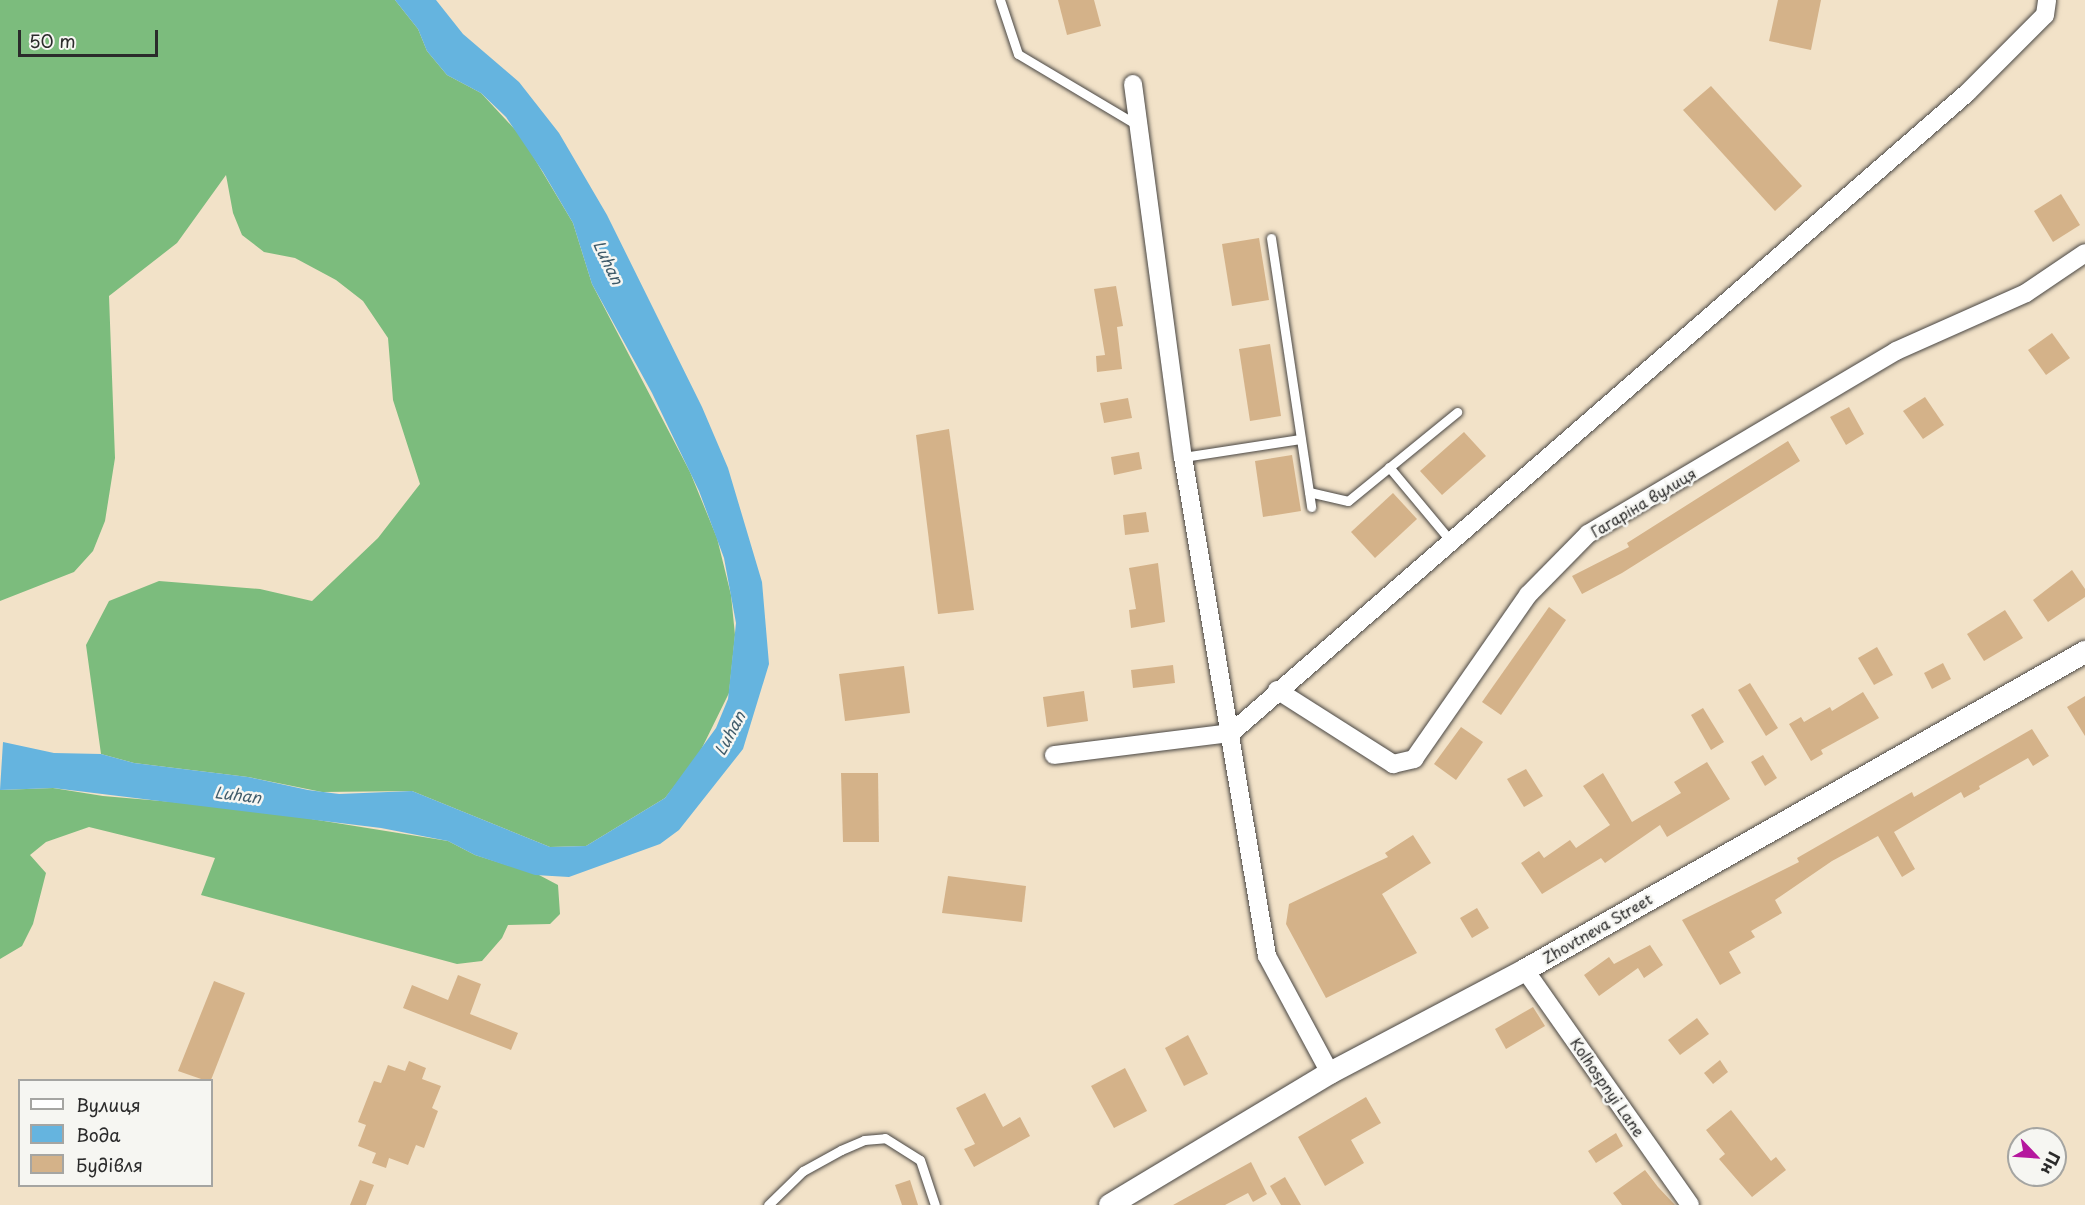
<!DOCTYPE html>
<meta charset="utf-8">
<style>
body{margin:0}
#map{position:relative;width:2085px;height:1205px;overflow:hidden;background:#f2e2c8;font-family:"Playpen Sans",sans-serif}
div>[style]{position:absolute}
.forest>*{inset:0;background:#7cbc7d}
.water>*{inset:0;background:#65b4df}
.building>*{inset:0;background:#d4b289}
.roads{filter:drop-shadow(0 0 2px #494643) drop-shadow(0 0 2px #494643)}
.service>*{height:9px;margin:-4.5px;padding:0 4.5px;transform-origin:4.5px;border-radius:4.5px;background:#fff}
.minor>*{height:18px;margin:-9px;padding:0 9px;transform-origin:9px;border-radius:9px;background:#fff}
.tertiary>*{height:22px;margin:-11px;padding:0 11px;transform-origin:11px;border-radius:11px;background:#fff}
span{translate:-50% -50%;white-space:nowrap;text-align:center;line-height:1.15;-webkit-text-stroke:5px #f6f6f2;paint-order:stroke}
.street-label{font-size:15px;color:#2b2b2b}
.water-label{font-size:16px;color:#3f5b6a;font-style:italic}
.legend{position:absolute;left:18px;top:1079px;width:195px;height:108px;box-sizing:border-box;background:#f6f6f2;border:2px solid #a5a5a2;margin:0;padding:8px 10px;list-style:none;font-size:18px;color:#2b2b2b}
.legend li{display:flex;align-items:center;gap:12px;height:30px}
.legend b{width:30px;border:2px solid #a5a5a2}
.north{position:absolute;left:2007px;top:1127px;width:60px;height:60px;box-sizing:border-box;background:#f6f6f2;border:2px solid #a5a5a2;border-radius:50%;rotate:115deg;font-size:16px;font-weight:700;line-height:24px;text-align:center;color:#2b2b2b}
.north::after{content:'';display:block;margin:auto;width:21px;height:27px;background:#b5179e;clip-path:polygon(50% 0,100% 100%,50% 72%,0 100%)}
.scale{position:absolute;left:18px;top:30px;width:140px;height:27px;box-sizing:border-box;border:3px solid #2b2b2b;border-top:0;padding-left:8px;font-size:18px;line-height:21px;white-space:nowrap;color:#2b2b2b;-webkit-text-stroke:4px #f6f6f2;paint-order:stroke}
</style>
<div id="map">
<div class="forest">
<i style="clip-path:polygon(0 0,395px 0,418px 29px,427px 51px,447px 75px,481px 93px,521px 136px,573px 223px,592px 284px,690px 472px,717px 538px,731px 595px,735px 635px,729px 693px,698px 756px,665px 798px,586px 846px,550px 847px,412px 791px,322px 792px,248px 777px,134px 763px,101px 754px,86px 645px,109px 601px,159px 581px,260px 589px,312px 601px,378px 538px,420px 484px,393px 400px,388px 338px,363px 301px,336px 280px,295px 258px,264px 252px,242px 235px,233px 213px,226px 175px,177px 243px,109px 296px,115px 458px,105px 521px,93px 551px,74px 572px,0 601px)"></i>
<i style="clip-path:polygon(53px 788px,103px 796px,243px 808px,448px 841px,475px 855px,539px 875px,558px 885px,560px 914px,550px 924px,508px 925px,502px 938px,482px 961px,457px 964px,201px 895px,215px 858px,89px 827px,46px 842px,30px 855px,46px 873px,33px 924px,22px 946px,0 959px,0 790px)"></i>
</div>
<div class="water">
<i style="clip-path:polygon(395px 0,436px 0,463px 34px,519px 82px,559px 133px,607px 215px,702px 407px,728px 468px,762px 582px,769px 664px,743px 749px,679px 830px,660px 844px,569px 877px,535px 875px,475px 855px,448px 841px,381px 828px,53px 788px,0 790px,3px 742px,54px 753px,101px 754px,134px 763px,248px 777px,308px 790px,339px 794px,412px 791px,550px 847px,586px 846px,665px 798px,716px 728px,728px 699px,736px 623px,724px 558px,699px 491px,652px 393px,592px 284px,573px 223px,543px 172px,506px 117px,481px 93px,447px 75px,427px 51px,418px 29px)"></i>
</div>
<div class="building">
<i style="clip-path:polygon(1058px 0,1094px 0,1101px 26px,1067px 35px)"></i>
<i style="clip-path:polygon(1778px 0,1821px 0,1811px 50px,1769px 41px)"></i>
<i style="clip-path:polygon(1711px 86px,1802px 186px,1775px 211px,1683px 110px)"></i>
<i style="clip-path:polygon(2061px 194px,2080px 225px,2053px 242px,2034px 211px)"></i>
<i style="clip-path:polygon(1259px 238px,1269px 300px,1232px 306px,1222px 244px)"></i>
<i style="clip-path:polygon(1116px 286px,1123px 326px,1117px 327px,1122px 369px,1097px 372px,1096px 356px,1105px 355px,1094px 289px)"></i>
<i style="clip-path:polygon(2052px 333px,2070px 358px,2046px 375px,2028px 350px)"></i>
<i style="clip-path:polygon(1270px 344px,1281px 416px,1250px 421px,1239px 349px)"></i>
<i style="clip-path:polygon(1925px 397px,1944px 425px,1923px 439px,1903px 411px)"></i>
<i style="clip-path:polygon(1128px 398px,1132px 418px,1104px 423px,1100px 403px)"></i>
<i style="clip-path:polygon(1849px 407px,1864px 434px,1846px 445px,1830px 417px)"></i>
<i style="clip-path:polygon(949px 429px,974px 610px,938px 614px,916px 435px)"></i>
<i style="clip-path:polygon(1464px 432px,1486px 456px,1442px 495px,1420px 471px)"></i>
<i style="clip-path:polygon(1788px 441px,1800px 461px,1622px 573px,1582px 594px,1572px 576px,1629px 547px,1627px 543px)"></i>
<i style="clip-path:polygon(1139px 452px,1142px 469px,1114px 475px,1111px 457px)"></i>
<i style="clip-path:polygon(1292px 455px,1301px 511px,1263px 517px,1255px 461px)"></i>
<i style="clip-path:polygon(1393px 493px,1417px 519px,1375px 558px,1351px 532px)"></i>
<i style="clip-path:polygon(1146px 512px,1149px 532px,1125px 535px,1123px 515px)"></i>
<i style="clip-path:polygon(1158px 563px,1165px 622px,1131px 628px,1129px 610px,1136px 609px,1129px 568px)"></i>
<i style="clip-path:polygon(2072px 570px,2085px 589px,2085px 597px,2048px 622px,2033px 600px)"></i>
<i style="clip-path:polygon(1549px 607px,1566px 620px,1501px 715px,1482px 702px)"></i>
<i style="clip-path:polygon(2005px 610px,2023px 638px,1984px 661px,1967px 634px)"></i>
<i style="clip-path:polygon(1877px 647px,1893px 675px,1874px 685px,1858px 658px)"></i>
<i style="clip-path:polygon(1943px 663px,1951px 679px,1932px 689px,1924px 673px)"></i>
<i style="clip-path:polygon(1173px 665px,1175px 683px,1133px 688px,1131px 670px)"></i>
<i style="clip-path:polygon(904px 666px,910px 713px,845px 721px,839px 674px)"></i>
<i style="clip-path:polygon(1750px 683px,1778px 728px,1766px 736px,1738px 690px)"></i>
<i style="clip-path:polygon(1084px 691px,1088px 721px,1047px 727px,1043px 697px)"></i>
<i style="clip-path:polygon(1863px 692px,1879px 718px,1821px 750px,1823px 754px,1811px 761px,1789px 724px,1801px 717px,1804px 722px,1830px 707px,1832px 711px)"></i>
<i style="clip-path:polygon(2085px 696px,2085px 736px,2067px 707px)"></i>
<i style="clip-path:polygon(1703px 708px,1724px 742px,1711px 750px,1691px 715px)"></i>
<i style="clip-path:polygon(1461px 727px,1483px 742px,1456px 780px,1434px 764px)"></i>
<i style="clip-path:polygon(2032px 729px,2049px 756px,2033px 766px,2028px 758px,1979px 786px,1980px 789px,1964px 798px,1961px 792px,1894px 832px,1915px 869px,1902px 877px,1878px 836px,1832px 861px,1775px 900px,1782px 913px,1751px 931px,1755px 937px,1729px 952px,1741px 973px,1720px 985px,1682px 920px,1799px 862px,1797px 858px,1912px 792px,1914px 797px)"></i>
<i style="clip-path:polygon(1763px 755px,1777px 778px,1765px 786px,1751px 762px)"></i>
<i style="clip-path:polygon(1707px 762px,1730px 799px,1667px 837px,1660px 825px,1605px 863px,1601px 858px,1542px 894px,1521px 863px,1539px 851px,1544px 858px,1570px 840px,1576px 848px,1610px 825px,1583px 786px,1603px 773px,1632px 822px,1681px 793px,1674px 782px)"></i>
<i style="clip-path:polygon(1526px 769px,1543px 796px,1524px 807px,1507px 779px)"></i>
<i style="clip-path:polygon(841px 773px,878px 773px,879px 842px,843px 842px)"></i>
<i style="clip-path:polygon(1413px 835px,1431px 863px,1382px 894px,1417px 953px,1326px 998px,1286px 924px,1289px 904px,1388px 857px,1385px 853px)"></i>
<i style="clip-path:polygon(948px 876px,1026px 886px,1022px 922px,942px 913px)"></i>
<i style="clip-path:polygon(1477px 908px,1489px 928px,1472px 938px,1460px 918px)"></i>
<i style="clip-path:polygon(1650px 945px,1663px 965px,1644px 978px,1638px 968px,1599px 996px,1584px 975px,1609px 957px,1614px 964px)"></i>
<i style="clip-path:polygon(458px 975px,481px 984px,470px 1014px,518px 1033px,511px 1050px,403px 1008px,412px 985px,448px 1000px)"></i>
<i style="clip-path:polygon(214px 981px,245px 993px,211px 1080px,204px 1080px,178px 1071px)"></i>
<i style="clip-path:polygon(1533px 1007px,1545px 1026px,1506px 1049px,1495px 1029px)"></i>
<i style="clip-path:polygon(1697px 1018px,1709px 1034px,1680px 1055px,1668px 1040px)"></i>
<i style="clip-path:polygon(1188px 1035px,1208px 1074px,1184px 1086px,1165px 1048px)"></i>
<i style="clip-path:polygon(1720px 1060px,1728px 1072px,1713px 1084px,1704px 1073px)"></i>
<i style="clip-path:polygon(409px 1061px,426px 1068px,422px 1079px,441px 1086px,432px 1108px,438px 1111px,424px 1148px,416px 1145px,408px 1165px,389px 1158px,386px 1168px,372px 1163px,376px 1153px,358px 1146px,366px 1125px,358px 1122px,374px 1081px,381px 1083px,388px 1065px,405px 1071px)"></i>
<i style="clip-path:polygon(1125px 1068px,1147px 1111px,1114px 1128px,1091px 1086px)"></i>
<i style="clip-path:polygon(985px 1093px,1003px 1127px,1020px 1117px,1030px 1136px,974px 1167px,964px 1149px,975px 1144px,956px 1108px)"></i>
<i style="clip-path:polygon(1366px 1097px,1381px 1123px,1351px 1140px,1364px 1163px,1325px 1186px,1298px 1137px)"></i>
<i style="clip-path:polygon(1731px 1110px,1771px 1161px,1776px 1157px,1786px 1170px,1752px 1197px,1719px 1159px,1725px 1154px,1706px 1130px)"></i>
<i style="clip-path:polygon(1616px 1133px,1623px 1146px,1596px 1163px,1588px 1151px)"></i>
<i style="clip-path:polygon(1251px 1162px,1267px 1194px,1253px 1202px,1248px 1193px,1225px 1205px,1173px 1205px)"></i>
<i style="clip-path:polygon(1645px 1170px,1658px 1187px,1675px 1205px,1622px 1205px,1613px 1193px)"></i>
<i style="clip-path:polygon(1285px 1177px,1301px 1205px,1281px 1205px,1270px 1186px)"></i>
<i style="clip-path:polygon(360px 1180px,374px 1185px,366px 1205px,350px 1205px)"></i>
<i style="clip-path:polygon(910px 1180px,918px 1205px,902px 1205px,895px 1185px)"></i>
</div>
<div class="roads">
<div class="service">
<i style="left:1000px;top:0;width:57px;rotate:71.6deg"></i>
<i style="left:1018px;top:54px;width:139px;rotate:30.8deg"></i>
<i style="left:1271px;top:238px;width:272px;rotate:81.5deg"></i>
<i style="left:1183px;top:457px;width:119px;rotate:-8.7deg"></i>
<i style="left:1389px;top:467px;width:94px;rotate:50.2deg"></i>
<i style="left:1309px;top:492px;width:40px;rotate:13deg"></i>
<i style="left:1348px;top:501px;width:141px;rotate:-39.2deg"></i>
<i style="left:768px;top:1205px;width:49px;rotate:-44.2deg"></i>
<i style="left:803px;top:1171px;width:43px;rotate:-28.9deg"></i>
<i style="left:841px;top:1150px;width:25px;rotate:-23deg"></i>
<i style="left:864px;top:1140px;width:21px;rotate:-5deg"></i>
<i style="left:885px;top:1138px;width:41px;rotate:32.2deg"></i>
<i style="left:920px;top:1160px;width:47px;rotate:71.6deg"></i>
</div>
<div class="minor">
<i style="left:1133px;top:84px;width:376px;rotate:82.4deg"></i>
<i style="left:1183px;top:457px;width:506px;rotate:80.44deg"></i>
<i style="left:1267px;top:956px;width:133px;rotate:61.7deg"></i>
<i style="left:1277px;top:690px;width:138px;rotate:32.5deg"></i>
<i style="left:1393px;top:764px;width:22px;rotate:-13deg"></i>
<i style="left:1414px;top:759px;width:200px;rotate:-55.2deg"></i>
<i style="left:1528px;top:595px;width:86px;rotate:-45.5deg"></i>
<i style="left:1588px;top:534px;width:358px;rotate:-30.7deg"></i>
<i style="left:1896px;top:351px;width:142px;rotate:-24deg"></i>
<i style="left:2026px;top:293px;width:71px;rotate:-34.1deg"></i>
<i style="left:1054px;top:755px;width:178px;rotate:-7.1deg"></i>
<i style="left:1231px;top:733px;width:975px;rotate:-41.01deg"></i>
<i style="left:1967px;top:93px;width:110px;rotate:-45deg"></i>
<i style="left:2045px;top:15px;width:15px;rotate:-82deg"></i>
<i style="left:1525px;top:970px;width:287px;rotate:54.9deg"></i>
</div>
<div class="tertiary">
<i style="left:1110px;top:1205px;width:257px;rotate:-31deg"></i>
<i style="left:1330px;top:1073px;width:221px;rotate:-27.8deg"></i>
<i style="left:1525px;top:970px;width:644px;rotate:-29.59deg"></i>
</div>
</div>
<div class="street-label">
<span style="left:1643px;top:502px;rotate:-31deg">Гагаріна вулиця</span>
<span style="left:1597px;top:928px;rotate:-30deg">Zhovtneva Street</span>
<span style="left:1608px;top:1087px;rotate:55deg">Kolhospnyi Lane</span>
</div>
<div class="water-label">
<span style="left:609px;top:262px;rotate:64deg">Luhan</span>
<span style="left:729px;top:733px;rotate:-62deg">Luhan</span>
<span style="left:238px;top:794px;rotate:7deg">Luhan</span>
</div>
<ul class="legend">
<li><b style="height:8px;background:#fff"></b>Вулиця</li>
<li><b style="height:16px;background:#65b4df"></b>Вода</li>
<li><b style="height:16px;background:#d4b289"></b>Будівля</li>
</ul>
<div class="north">Пн</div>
<div class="scale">50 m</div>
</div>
